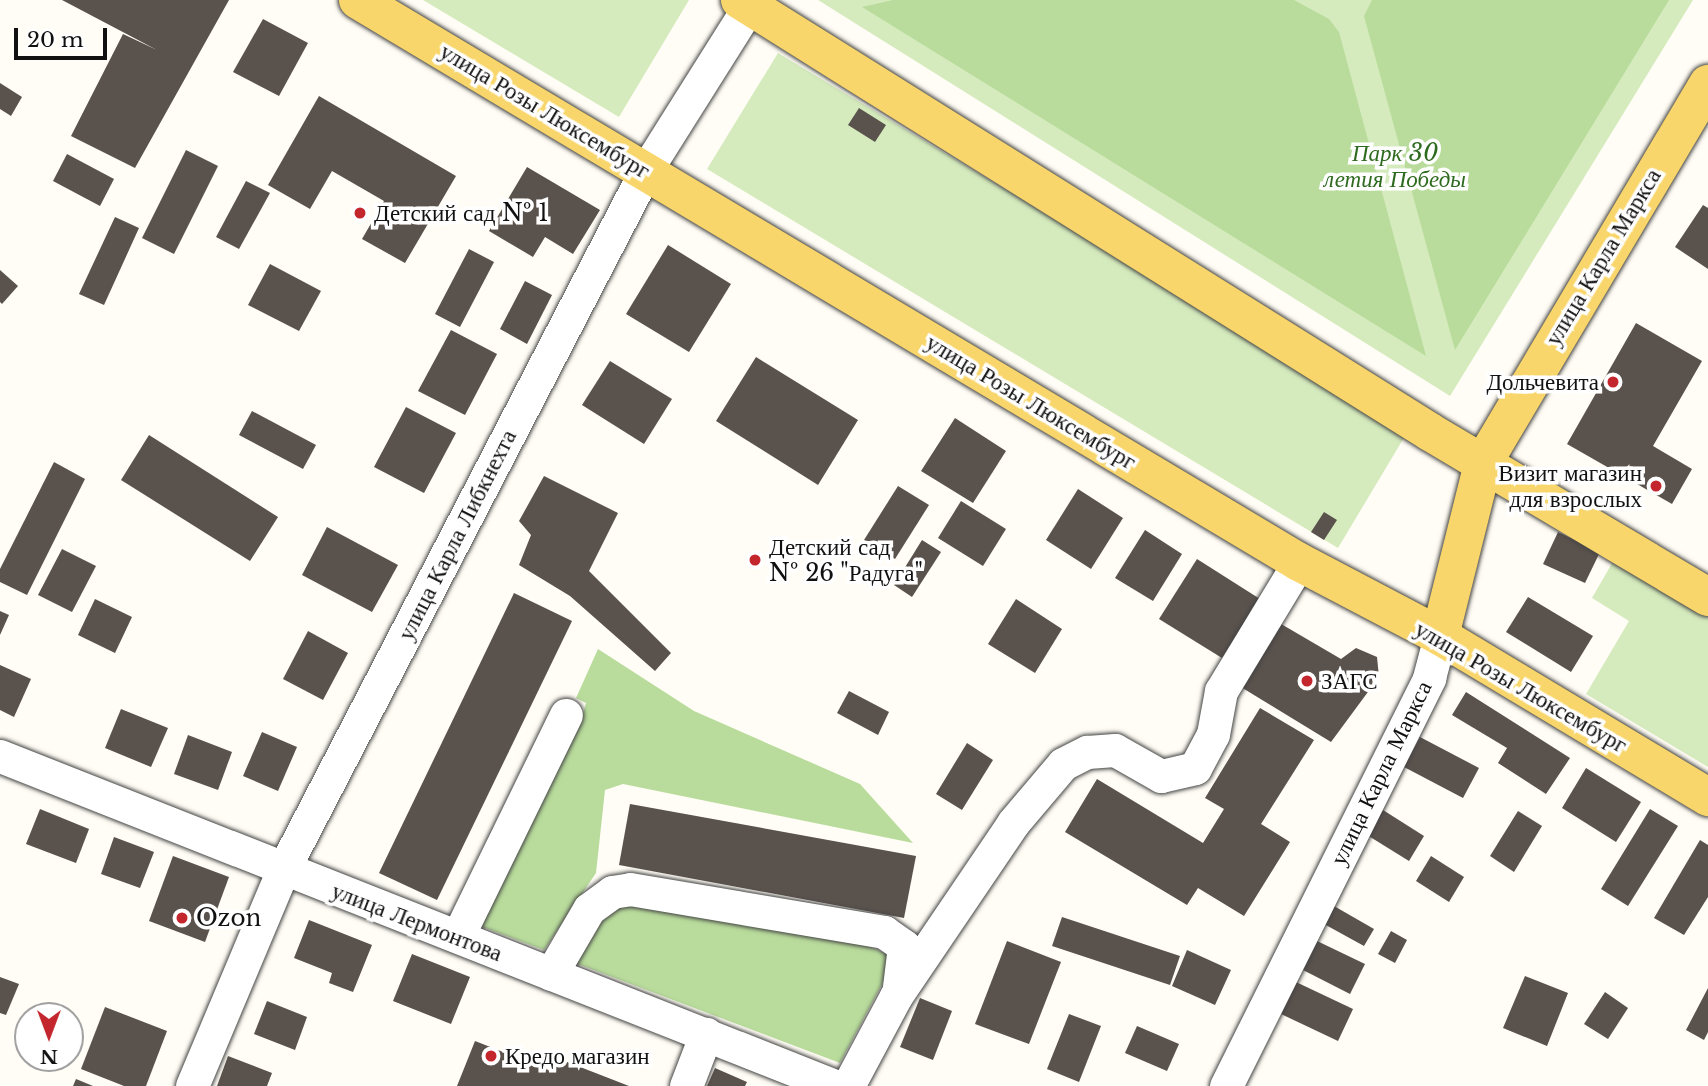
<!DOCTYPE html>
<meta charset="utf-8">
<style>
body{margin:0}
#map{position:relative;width:1708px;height:1086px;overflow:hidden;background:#fffdf5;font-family:"Libre Baskerville",serif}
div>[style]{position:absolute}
.green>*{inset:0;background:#d5ebbd}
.forest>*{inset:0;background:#b9dc9c}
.building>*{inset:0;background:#5a524d}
.roads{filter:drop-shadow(0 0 2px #444) drop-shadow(0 0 2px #444)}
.minor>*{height:33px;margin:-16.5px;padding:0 16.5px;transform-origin:16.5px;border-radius:16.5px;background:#fff}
.major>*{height:38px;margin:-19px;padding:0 19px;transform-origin:19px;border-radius:19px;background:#f9d66b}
.dots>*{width:19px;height:19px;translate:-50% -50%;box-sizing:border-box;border:4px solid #fff;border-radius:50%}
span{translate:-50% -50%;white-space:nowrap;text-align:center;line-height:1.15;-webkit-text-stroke:7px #fff;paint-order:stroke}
.street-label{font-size:23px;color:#111}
.park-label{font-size:23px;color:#2f6b1f;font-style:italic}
.poi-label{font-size:23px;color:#111}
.left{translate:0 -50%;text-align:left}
.right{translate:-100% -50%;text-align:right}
.north{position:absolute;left:14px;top:1002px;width:70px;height:70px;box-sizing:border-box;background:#fff;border:2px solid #a0a0a0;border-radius:50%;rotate:180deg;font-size:19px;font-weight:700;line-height:28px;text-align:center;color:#111}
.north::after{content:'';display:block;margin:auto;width:24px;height:32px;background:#c4262e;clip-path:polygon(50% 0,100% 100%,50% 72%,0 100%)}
.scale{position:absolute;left:14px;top:28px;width:93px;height:32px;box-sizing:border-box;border:4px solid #111;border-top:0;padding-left:9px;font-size:21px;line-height:24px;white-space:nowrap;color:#111;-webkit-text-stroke:5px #fff;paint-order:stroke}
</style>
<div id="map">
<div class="green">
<i style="clip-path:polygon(423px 0,689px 0,619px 117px)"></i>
<i style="clip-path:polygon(818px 0,1693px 0,1450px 396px)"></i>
<i style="clip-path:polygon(778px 53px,1408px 431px,1338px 548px,707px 169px)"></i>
<i style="clip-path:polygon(1615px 558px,1708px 612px,1708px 767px,1586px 694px,1629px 621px,1592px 598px)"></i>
</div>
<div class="forest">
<i style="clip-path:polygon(893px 0,1294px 0,1329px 19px,1339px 32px,1426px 356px,862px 7px)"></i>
<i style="clip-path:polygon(1372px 0,1669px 0,1455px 350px,1364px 16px)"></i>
<i style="clip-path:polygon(598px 649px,694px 711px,860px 784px,913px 843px,623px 784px,605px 790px,596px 873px,544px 950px,480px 926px,581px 720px,586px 703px,576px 698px)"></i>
<i style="clip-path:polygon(626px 902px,864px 944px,889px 955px,888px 973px,840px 1063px,570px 961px,602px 913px)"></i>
</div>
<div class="building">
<i style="clip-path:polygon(62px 0,229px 0,135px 168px,71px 136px,123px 34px,157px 50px)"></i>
<i style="clip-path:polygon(263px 19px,308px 43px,279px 96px,233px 72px)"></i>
<i style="clip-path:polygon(0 83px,22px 97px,11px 116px,0 109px)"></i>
<i style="clip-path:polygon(319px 96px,456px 176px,405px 263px,362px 239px,384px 201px,332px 171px,310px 209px,268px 185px)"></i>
<i style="clip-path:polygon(859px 108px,886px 125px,875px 142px,848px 125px)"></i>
<i style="clip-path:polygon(186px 150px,218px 166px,174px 254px,142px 238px)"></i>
<i style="clip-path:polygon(67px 154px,114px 179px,100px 206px,53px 181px)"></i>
<i style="clip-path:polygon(527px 167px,600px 210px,573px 254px,545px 237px,533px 257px,489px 231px)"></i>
<i style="clip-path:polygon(246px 181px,270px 193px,239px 249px,216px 237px)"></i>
<i style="clip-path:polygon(1703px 205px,1708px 208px,1708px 269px,1675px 247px)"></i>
<i style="clip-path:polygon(115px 217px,139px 228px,104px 305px,79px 294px)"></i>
<i style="clip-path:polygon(668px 245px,731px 284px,689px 352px,626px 314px)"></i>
<i style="clip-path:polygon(469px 249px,494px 262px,460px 327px,435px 314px)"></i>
<i style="clip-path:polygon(270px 264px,321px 291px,299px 331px,248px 305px)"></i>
<i style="clip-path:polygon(0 270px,18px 286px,2px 304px,0 302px)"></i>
<i style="clip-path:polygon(525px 281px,552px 295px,527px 344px,500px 329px)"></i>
<i style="clip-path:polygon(1636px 323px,1702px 361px,1653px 446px,1692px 469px,1672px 504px,1567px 444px)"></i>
<i style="clip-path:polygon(451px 330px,497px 354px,465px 415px,418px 391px)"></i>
<i style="clip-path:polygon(756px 357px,858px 420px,818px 485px,716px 421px)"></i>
<i style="clip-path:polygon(610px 361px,672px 399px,644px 444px,582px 405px)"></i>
<i style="clip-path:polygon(406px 407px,456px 433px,424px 493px,374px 467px)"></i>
<i style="clip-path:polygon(252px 411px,316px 445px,303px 469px,239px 435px)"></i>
<i style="clip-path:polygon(955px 418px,1006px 451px,973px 503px,921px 471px)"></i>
<i style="clip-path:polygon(149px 435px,278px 517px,250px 561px,121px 480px)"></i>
<i style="clip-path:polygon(54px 462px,85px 479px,27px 595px,0 582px,0 569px)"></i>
<i style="clip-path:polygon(544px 476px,618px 513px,589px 571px,671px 653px,655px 671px,570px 596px,519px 565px,531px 535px,519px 521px)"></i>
<i style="clip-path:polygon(898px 486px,929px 505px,895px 559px,864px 540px)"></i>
<i style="clip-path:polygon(1078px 489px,1123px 518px,1091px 569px,1046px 540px)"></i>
<i style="clip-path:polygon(961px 501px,1006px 529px,983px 566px,938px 538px)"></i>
<i style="clip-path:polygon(1324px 512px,1337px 520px,1324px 540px,1311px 532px)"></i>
<i style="clip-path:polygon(327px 527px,398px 565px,372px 612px,302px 575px)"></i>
<i style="clip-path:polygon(1145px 530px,1182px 554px,1153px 601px,1115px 578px)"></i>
<i style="clip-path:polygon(1558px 532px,1600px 552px,1585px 583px,1543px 564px)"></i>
<i style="clip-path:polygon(922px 540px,941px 552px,912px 597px,894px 585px)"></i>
<i style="clip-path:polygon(62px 549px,96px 566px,72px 612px,38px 595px)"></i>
<i style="clip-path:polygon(1197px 559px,1260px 599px,1222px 658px,1159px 619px)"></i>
<i style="clip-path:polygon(514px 593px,572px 621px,437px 900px,379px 873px)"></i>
<i style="clip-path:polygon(1528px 597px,1593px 636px,1571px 672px,1506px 632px)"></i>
<i style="clip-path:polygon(95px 599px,132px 617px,115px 653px,78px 635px)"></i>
<i style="clip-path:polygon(1016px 599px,1062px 629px,1035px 673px,988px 644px)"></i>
<i style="clip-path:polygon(0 611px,9px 615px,0 635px)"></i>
<i style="clip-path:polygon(1276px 621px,1341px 659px,1356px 648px,1377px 657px,1379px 677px,1331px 742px,1236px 684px)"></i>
<i style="clip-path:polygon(308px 631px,348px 653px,323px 700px,283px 679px)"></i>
<i style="clip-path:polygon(0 665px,31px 679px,14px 717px,0 710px)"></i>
<i style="clip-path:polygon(849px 691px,889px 712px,878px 735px,837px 713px)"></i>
<i style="clip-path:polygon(1466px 692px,1570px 758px,1546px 794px,1498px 763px,1507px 748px,1452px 715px)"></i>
<i style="clip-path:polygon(1260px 708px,1314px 740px,1261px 824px,1290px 842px,1244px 916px,1198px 888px,1187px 905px,1065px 832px,1097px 779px,1203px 843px,1224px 809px,1205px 798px)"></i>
<i style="clip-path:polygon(121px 709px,168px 728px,151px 767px,105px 748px)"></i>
<i style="clip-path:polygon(262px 732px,297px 747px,278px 791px,243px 776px)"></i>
<i style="clip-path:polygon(188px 735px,232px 752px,218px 790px,174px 774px)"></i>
<i style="clip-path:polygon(1420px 737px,1479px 768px,1463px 798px,1404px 767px)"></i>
<i style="clip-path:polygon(967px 743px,993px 760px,962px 810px,936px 794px)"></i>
<i style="clip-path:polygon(1586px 768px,1641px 802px,1616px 842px,1562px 808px)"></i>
<i style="clip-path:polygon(630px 804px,916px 856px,904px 918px,619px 865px)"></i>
<i style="clip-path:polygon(40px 809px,89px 829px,76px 863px,26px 844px)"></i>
<i style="clip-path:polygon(1650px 809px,1678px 826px,1628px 906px,1601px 889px)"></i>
<i style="clip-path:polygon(1383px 810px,1424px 836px,1409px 861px,1367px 835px)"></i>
<i style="clip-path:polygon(1518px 811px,1542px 826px,1514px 872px,1490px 856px)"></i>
<i style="clip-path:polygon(114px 837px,154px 852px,140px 888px,101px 874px)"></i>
<i style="clip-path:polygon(1700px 840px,1708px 845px,1708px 897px,1684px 935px,1654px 918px)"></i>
<i style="clip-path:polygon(173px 856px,229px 877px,205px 942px,149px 921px)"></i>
<i style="clip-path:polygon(1431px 856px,1464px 877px,1449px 902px,1416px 881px)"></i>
<i style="clip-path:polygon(1334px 906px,1374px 929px,1364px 946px,1324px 924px)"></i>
<i style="clip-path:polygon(1062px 917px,1180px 956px,1170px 985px,1052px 946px)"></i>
<i style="clip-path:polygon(309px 920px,372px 945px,353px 992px,329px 983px,332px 973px,294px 958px)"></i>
<i style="clip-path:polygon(1391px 931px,1407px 940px,1395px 963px,1378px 954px)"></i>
<i style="clip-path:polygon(1315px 940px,1365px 964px,1350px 994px,1301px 969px)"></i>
<i style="clip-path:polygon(1007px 941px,1061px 962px,1029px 1044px,975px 1024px)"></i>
<i style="clip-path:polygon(1187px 950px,1231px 970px,1215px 1005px,1172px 986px)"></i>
<i style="clip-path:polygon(412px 954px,470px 977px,451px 1024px,393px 1001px)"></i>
<i style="clip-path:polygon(1525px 976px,1568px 993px,1547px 1046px,1503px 1028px)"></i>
<i style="clip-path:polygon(0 977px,19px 984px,6px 1015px,0 1013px)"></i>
<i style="clip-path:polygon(1296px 982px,1353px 1009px,1338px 1041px,1281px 1014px)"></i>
<i style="clip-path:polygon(1708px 988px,1708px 1032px,1704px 1040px,1686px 1030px)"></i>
<i style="clip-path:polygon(1605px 992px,1628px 1008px,1608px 1039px,1584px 1024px)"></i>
<i style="clip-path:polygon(920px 998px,952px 1011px,933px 1060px,900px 1047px)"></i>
<i style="clip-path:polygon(267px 1001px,307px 1017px,295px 1050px,254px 1034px)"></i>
<i style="clip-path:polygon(105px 1007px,167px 1031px,146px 1086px,124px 1086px,81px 1069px)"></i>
<i style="clip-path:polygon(1069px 1014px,1101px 1026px,1079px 1082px,1047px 1069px)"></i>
<i style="clip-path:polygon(1137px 1026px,1179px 1044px,1167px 1071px,1125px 1053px)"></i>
<i style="clip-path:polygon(475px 1041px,551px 1071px,557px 1058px,629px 1086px,457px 1086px)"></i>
<i style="clip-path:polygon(228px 1056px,272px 1073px,267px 1086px,217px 1086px)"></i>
<i style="clip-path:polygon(715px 1068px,747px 1082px,745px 1086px,707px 1086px)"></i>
<i style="clip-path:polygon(76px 1079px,93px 1086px,73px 1086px)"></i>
</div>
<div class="roads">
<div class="minor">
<i style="left:0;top:756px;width:898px;rotate:21.56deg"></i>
<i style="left:458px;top:936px;width:246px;rotate:-64deg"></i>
<i style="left:551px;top:974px;width:75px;rotate:-59.7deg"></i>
<i style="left:589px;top:909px;width:29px;rotate:-36deg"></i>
<i style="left:612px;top:892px;width:18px;rotate:-9deg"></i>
<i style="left:630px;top:889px;width:258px;rotate:9.6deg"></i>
<i style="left:884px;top:932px;width:24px;rotate:35deg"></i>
<i style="left:904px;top:946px;width:41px;rotate:97deg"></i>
<i style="left:192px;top:1086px;width:234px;rotate:-67.2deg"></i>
<i style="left:283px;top:870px;width:789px;rotate:-62.59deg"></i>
<i style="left:646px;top:170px;width:201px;rotate:-57.8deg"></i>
<i style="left:686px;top:1086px;width:56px;rotate:-69deg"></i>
<i style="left:848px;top:1086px;width:102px;rotate:-61.9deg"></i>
<i style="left:896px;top:996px;width:209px;rotate:-55.9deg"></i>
<i style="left:1013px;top:823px;width:77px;rotate:-49.7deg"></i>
<i style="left:1063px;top:764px;width:27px;rotate:-27deg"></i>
<i style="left:1087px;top:752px;width:28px;rotate:-4deg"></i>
<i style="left:1115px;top:750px;width:53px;rotate:29.5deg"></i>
<i style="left:1161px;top:776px;width:35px;rotate:-13deg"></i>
<i style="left:1195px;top:768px;width:38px;rotate:-62deg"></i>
<i style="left:1213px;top:734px;width:44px;rotate:-79.5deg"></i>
<i style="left:1221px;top:691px;width:151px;rotate:-58.8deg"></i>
<i style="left:1226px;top:1086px;width:456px;rotate:-63.5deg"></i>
<i style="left:1429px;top:678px;width:43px;rotate:-75.3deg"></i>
</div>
<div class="major">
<i style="left:358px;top:0;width:1096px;rotate:30.85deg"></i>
<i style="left:1299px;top:562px;width:159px;rotate:27.7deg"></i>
<i style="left:1440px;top:636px;width:313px;rotate:31deg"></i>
<i style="left:740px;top:0;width:814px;rotate:32.05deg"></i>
<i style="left:1430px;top:432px;width:323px;rotate:30.7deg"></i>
<i style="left:1440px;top:636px;width:178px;rotate:-76deg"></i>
<i style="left:1483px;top:463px;width:441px;rotate:-59.3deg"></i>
</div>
</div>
<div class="dots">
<i style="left:360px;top:213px;background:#c4262e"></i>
<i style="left:1613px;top:382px;background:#c4262e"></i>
<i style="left:1656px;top:486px;background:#c4262e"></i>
<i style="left:755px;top:560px;background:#c4262e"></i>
<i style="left:1307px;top:681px;background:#c4262e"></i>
<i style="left:182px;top:918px;background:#c4262e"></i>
<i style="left:491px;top:1056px;background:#c4262e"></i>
</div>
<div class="street-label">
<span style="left:545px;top:111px;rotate:31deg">улица Розы Люксембург</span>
<span style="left:1603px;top:257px;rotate:-59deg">улица Карла Маркса</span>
<span style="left:1031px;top:402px;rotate:31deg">улица Розы Люксембург</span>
<span style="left:457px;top:535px;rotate:-63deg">улица Карла Либкнехта</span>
<span style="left:1521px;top:687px;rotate:30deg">улица Розы Люксембург</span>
<span style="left:1381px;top:773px;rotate:-64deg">улица Карла Маркса</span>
<span style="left:417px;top:922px;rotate:21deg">улица Лермонтова</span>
</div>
<div class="park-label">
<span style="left:1395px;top:166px">Парк 30<br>летия Победы</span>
</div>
<div class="poi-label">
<span class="left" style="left:374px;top:213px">Детский сад № 1</span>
<span class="right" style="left:1599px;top:382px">Дольчевита</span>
<span class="right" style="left:1642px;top:486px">Визит магазин<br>для взрослых</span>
<span class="left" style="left:769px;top:560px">Детский сад<br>№ 26 "Радуга"</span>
<span class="left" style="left:1321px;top:681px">ЗАГС</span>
<span class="left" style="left:196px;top:918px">Ozon</span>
<span class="left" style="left:505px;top:1056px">Кредо магазин</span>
</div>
<div class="north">N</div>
<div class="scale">20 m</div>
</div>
